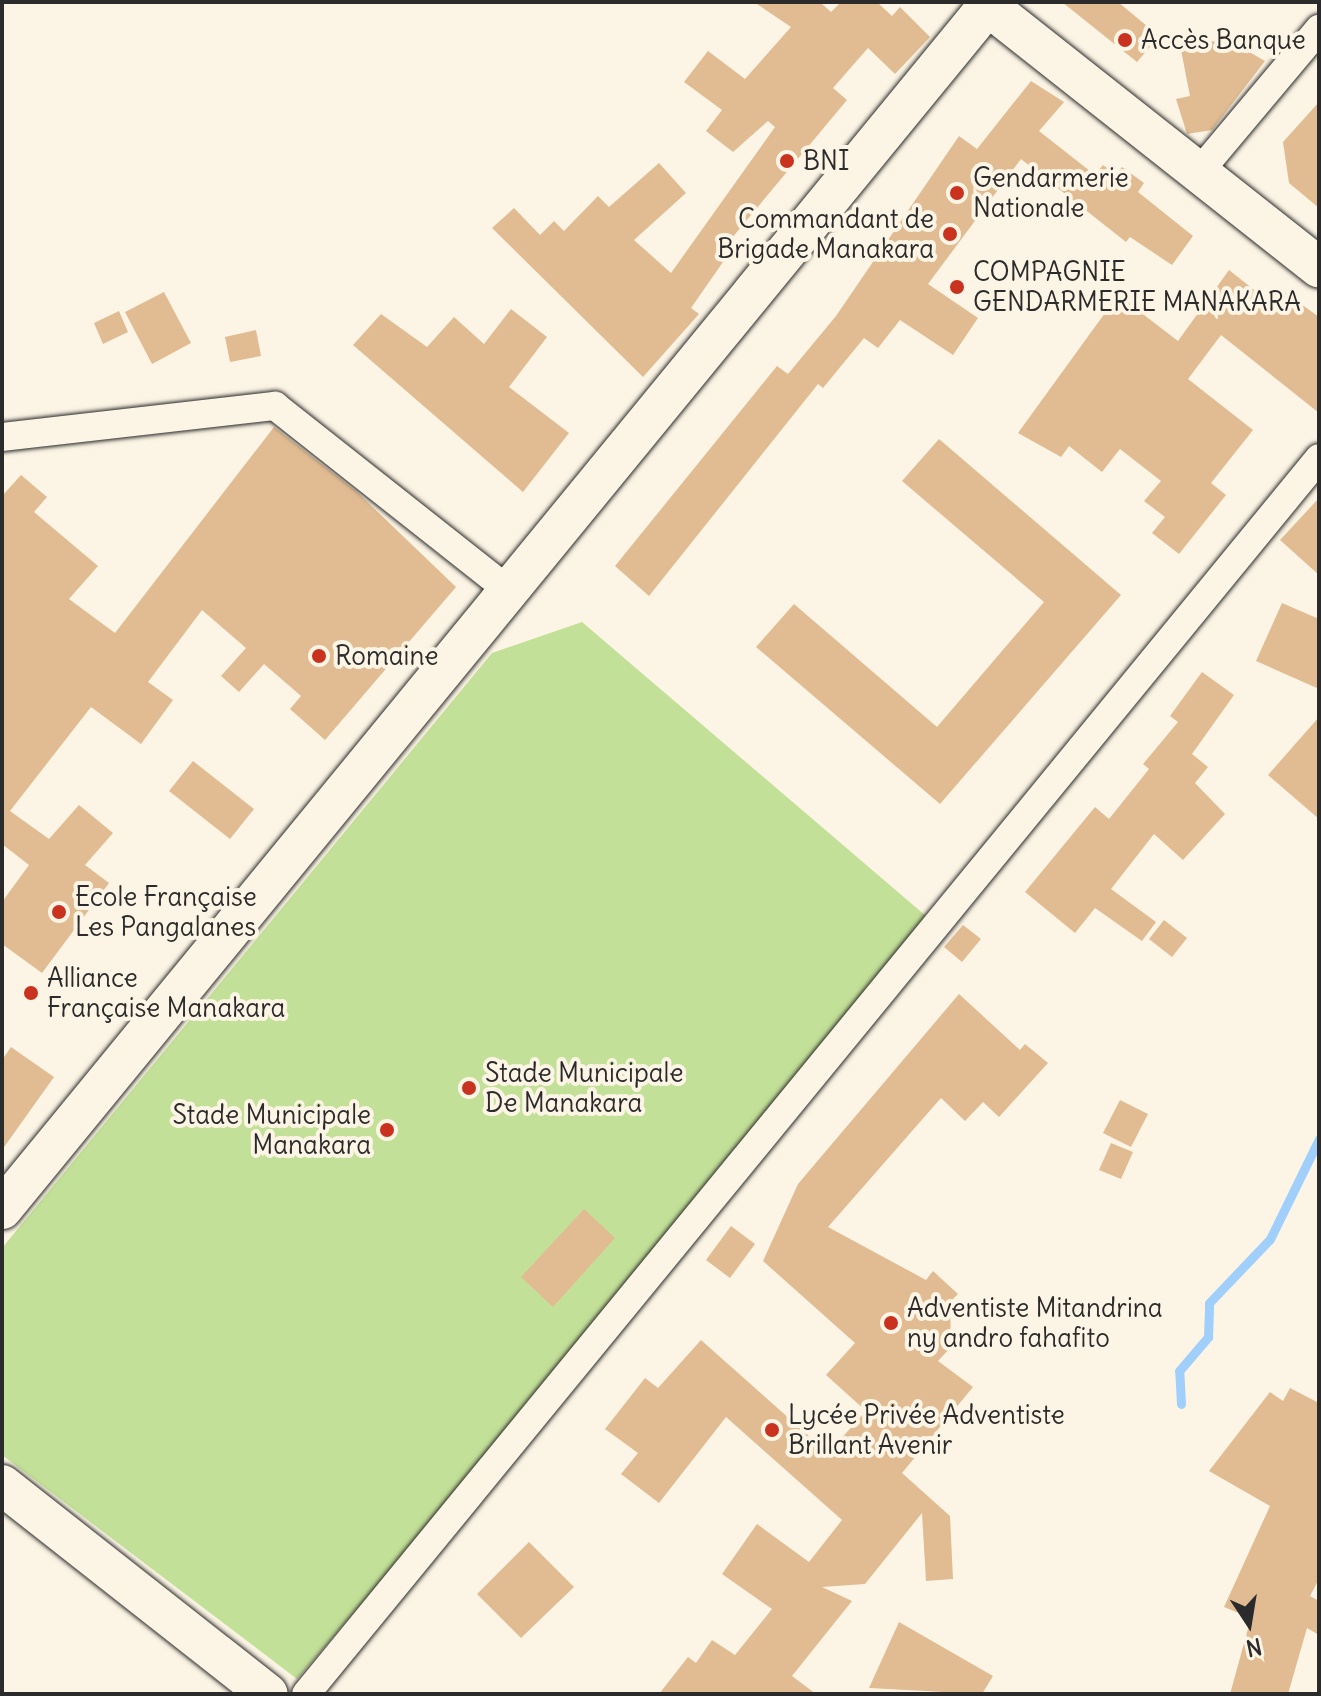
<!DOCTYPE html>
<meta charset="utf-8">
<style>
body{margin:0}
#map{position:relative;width:1321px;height:1696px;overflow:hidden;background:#fcf5e5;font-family:Delius,sans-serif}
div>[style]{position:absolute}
.green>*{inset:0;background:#c3e098}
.stream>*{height:9px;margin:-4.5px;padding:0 4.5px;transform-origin:4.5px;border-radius:4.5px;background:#a0cffc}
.building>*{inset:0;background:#e1bc92}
.roads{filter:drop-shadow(0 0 2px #2b2b2b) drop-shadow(0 0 2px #2b2b2b)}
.street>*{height:28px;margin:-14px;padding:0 14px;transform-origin:14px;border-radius:14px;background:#fcf5e5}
.secondary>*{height:40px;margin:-20px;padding:0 20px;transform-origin:20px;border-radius:20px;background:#fcf5e5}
.dots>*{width:22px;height:22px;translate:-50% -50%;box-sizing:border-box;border:4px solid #fcf5e5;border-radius:50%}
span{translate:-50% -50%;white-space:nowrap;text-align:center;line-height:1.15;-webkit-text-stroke:8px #fcf5e5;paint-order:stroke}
.poi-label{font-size:26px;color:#2b2b2b}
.left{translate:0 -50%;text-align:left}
.right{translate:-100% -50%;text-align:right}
.frame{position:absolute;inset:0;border:4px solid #2b2b2b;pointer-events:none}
.north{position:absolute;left:1209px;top:1584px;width:80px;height:80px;-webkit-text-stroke:6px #fcf5e5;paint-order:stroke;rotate:168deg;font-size:22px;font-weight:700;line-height:32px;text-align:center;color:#2b2b2b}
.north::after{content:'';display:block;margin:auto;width:28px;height:36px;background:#2b2b2b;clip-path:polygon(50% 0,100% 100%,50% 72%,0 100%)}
</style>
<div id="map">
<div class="green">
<i style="clip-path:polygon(582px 622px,940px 928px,297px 1679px,2px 1455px,2px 1248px,492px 653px)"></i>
</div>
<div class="stream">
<i style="left:1181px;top:1404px;width:33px;rotate:-93deg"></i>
<i style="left:1179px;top:1371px;width:45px;rotate:-49.5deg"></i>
<i style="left:1208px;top:1337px;width:34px;rotate:-88deg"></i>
<i style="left:1209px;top:1303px;width:88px;rotate:-46.4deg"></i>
<i style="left:1270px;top:1239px;width:111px;rotate:-63.9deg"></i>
</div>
<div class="building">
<i style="clip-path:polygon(754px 2px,820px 2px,831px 12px,841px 2px,877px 2px,892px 16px,900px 7px,930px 37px,895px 74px,868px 48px,833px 88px,847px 100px,716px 257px,723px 262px,691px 308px,699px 314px,643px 377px,492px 228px,514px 208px,540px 235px,554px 221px,564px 231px,598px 196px,609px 207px,659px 163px,686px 193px,634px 240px,671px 273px,775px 127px,768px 121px,733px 152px,706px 131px,722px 110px,684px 82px,708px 51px,745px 79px,791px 27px)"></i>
<i style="clip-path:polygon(1062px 2px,1118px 2px,1159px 36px,1137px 62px)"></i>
<i style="clip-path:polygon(1225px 38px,1265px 61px,1212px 130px,1187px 134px,1176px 99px,1190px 96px,1181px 50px)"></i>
<i style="clip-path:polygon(1031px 81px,1064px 102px,1039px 131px,1095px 175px,1103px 165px,1116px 175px,1122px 167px,1144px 183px,1138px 192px,1193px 236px,1172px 265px,1130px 237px,1126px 242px,1021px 159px,928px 284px,978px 318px,953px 355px,900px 320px,878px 348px,864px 338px,823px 388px,818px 384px,649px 596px,615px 566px,777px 366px,788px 374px,836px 316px,959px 136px,977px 149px)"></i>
<i style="clip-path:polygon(1319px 102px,1319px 208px,1289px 183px,1283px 142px)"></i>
<i style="clip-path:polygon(1229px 270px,1268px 301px,1279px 288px,1319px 317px,1319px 413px,1221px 335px,1188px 379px,1253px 430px,1211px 483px,1226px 495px,1179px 554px,1152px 533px,1165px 517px,1144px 501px,1161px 481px,1120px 449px,1102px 472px,1069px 446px,1061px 457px,1018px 433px,1118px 295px,1178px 341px)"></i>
<i style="clip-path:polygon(164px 292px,191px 343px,152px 364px,125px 312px)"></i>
<i style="clip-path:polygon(511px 309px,547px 337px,509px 387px,569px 433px,523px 492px,353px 345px,381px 314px,427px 347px,454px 317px,484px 344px)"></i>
<i style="clip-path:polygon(119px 311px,128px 332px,103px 344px,94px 323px)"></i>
<i style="clip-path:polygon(256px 330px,261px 356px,230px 362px,225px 337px)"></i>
<i style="clip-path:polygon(274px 427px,357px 492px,456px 587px,325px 740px,290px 709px,301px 696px,264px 664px,239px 692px,221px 676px,246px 648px,202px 610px,148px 682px,173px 700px,141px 744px,91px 707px,10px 811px,49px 839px,79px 805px,113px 833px,85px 865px,109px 883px,42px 973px,2px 944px,2px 902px,29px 865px,2px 844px,2px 496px,21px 475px,47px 497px,34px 512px,98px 566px,69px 599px,115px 633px)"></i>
<i style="clip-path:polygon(939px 439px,1121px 595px,940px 804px,756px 647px,794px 604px,937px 727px,1044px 602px,902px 481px)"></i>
<i style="clip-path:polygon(1319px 498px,1319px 575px,1280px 540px)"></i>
<i style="clip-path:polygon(1282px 603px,1319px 619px,1319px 689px,1256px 661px)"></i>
<i style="clip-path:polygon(1202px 672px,1234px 695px,1192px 754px,1208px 767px,1195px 783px,1225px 814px,1183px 860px,1154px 834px,1111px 889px,1156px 922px,1142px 941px,1095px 908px,1075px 933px,1025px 892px,1095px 807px,1109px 819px,1149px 769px,1143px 764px,1178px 722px,1170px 716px)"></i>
<i style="clip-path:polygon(1319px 717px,1319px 819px,1268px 775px)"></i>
<i style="clip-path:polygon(193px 761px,254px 809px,230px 839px,169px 791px)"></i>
<i style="clip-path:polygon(1164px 920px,1187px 938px,1172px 957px,1149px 939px)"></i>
<i style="clip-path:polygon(963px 925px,981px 939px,962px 962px,944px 947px)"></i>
<i style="clip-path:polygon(959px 994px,1020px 1050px,1025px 1044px,1048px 1063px,999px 1117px,983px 1102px,965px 1121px,941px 1098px,828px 1227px,926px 1280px,933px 1271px,958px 1294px,950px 1302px,951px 1347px,938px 1361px,973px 1387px,902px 1473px,950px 1516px,953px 1579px,926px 1581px,922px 1513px,865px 1584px,822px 1587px,852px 1601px,792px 1676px,816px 1694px,659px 1694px,688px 1657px,696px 1663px,712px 1640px,735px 1655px,772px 1609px,722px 1574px,757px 1524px,809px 1562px,842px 1520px,726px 1417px,659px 1503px,621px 1474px,638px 1453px,605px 1429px,645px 1378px,658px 1388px,701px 1340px,828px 1453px,866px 1411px,826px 1375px,855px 1343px,763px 1261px,798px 1184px)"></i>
<i style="clip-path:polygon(11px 1047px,54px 1077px,2px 1150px,2px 1060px)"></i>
<i style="clip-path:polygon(1120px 1100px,1148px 1114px,1131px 1147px,1103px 1133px)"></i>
<i style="clip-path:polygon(1111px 1143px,1133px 1152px,1121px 1179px,1099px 1170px)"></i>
<i style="clip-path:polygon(584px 1209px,615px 1238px,553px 1307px,521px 1277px)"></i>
<i style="clip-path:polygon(731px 1226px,755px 1244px,730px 1278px,706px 1260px)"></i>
<i style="clip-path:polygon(1290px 1388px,1319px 1403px,1319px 1579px,1310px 1596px,1319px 1601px,1319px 1635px,1307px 1628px,1288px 1694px,1230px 1694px,1251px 1618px,1224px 1607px,1270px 1506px,1209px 1471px,1270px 1392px,1283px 1401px)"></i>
<i style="clip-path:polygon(529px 1542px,574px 1587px,521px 1638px,477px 1594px)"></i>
<i style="clip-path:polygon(899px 1622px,993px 1676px,982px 1694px,869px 1688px)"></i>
</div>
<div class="roads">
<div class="street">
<i style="left:1199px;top:172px;width:187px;rotate:-50deg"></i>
<i style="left:2px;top:437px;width:275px;rotate:-6.5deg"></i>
<i style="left:275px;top:406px;width:297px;rotate:38.3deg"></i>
<i style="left:306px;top:1694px;width:1598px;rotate:-50.66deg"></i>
</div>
<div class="secondary">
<i style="left:988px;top:6px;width:422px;rotate:38.3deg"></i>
<i style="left:2px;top:1209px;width:1560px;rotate:-50.67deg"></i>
<i style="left:2px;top:1485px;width:338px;rotate:38.2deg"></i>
</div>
</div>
<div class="dots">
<i style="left:1125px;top:40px;background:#c8321e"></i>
<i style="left:787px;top:161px;background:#c8321e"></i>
<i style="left:957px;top:193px;background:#c8321e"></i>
<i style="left:950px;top:234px;background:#c8321e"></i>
<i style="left:957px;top:287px;background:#c8321e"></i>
<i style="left:319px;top:656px;background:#c8321e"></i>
<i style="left:59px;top:912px;background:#c8321e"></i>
<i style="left:31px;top:993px;background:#c8321e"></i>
<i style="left:469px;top:1088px;background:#c8321e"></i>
<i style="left:387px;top:1130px;background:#c8321e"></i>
<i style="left:891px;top:1323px;background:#c8321e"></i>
<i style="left:772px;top:1430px;background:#c8321e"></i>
</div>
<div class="poi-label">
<span class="left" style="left:1141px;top:40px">Accès Banque</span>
<span class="left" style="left:803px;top:161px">BNI</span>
<span class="left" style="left:973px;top:193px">Gendarmerie<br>Nationale</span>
<span class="right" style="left:934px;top:234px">Commandant de<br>Brigade Manakara</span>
<span class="left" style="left:973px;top:287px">COMPAGNIE<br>GENDARMERIE MANAKARA</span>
<span class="left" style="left:335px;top:656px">Romaine</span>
<span class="left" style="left:75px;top:912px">Ecole Française<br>Les Pangalanes</span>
<span class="left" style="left:47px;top:993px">Alliance<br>Française Manakara</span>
<span class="left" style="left:485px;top:1088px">Stade Municipale<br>De Manakara</span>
<span class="right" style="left:371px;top:1130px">Stade Municipale<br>Manakara</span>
<span class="left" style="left:907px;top:1323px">Adventiste Mitandrina<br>ny andro fahafito</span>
<span class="left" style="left:788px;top:1430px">Lycée Privée Adventiste<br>Brillant Avenir</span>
</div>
<div class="frame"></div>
<div class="north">N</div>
</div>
